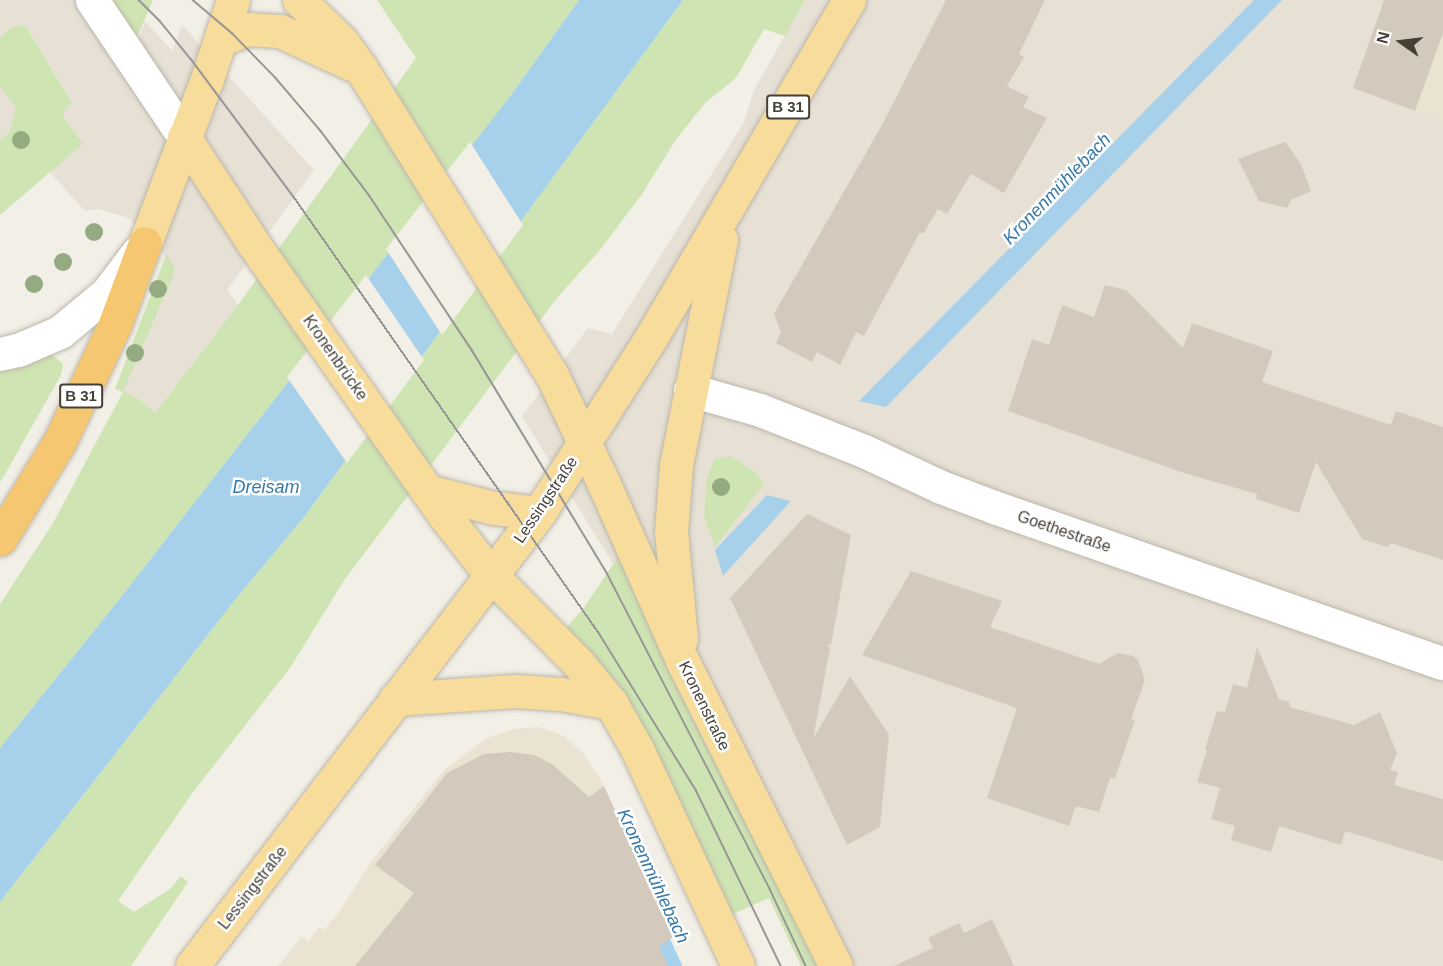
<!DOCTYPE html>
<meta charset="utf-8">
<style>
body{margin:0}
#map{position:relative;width:1443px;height:966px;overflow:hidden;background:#f2efe7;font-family:Helvetica,sans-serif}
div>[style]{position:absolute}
.residential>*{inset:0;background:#e6e0d5}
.education>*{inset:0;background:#eae3d2}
.green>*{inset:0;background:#cee4b2}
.water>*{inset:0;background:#a7d0eb}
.pier>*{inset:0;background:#f2efe7}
.stream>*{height:14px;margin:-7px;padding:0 7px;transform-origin:7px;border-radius:7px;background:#a7d0eb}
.building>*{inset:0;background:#d3cabd}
.roads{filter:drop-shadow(0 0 2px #bdb6aa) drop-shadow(0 0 2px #bdb6aa)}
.minor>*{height:33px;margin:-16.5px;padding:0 16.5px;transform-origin:16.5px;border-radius:16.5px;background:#fff}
.major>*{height:33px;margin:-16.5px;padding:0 16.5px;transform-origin:16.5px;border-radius:16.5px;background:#f7dc9b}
.highway>*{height:33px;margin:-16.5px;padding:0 16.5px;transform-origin:16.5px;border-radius:16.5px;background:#f4c770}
.tram>*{height:1.5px;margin:-0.75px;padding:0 0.75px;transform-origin:0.75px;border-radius:0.75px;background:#969696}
.trees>*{width:18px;height:18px;margin:-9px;border-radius:50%;background:#94aa81}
span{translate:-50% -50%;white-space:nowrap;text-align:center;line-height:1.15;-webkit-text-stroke:5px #fff;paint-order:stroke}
.shield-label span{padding:2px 4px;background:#fff;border:2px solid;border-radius:4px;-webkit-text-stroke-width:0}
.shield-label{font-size:15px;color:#453f36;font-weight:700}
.street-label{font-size:16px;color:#453f36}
.water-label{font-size:18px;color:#377aa9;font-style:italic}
.north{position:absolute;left:1371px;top:12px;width:60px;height:60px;-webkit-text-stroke:4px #fff;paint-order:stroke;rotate:284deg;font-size:16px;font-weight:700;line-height:24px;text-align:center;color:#453f36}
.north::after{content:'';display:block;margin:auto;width:21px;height:27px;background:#453f36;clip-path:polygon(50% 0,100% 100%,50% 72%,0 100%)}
</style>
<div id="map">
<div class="residential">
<i style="clip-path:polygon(0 0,109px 0,139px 37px,145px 21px,172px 51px,182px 25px,314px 170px,227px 290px,238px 305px,155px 413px,139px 399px,123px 391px,173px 264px,129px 218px,98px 209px,85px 211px,50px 172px,82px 144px,64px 118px,64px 112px,72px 101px,27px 28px,9px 29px,0 38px)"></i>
<i style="clip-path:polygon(805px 0,1443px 0,1443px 966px,821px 966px,620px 554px,613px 564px,522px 416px,588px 328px,612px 334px,744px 122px,754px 90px)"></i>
<i style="clip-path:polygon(0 87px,16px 107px,9px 133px,0 140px)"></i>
</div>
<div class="education">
<i style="clip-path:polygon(1384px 0,1443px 0,1443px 120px,1353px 89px)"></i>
<i style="clip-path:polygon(539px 727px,564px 736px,583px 753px,599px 777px,673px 937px,660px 946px,668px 966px,278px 966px,302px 936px,308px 941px,319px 927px,324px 930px,341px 909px,371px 862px,444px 770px,487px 738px,513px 729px)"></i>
</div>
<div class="green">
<i style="clip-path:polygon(109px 0,153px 0,136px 40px)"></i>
<i style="clip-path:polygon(377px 0,579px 0,511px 95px,118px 601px,0 748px,0 604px,52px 525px,123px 392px,115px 389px,166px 255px,173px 264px,174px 274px,123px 391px,139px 399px,155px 413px,238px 305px,416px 58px)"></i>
<i style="clip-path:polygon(683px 0,805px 0,785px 36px,764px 29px,736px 78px,705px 103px,675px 141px,642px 194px,600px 250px,557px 298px,345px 579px,290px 668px,193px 792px,118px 901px,134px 912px,170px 889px,181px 876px,188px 882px,131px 966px,0 966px,0 902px,234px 601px,304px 517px)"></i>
<i style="clip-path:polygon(21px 25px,27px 28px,72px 102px,64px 112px,64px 118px,83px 144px,0 215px,0 140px,9px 133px,16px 107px,0 87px,0 38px,9px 29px)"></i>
<i style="clip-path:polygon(50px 353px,63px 364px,61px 375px,0 483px,0 368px)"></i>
<i style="clip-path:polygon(731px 456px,756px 473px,764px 484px,715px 547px,704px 515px,707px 478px,715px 458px)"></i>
<i style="clip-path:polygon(620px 554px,821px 966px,801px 966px,769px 898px,729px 916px,562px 632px,583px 609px)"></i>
</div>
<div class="water">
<i style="clip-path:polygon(579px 0,683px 0,304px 517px,234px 601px,0 902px,0 748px,118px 601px,511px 95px)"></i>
<i style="clip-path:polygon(1254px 0,1282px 0,886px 407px,859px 401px)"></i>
<i style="clip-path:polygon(767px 495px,791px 501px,723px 576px,715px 550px)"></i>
</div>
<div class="pier">
<i style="clip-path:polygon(470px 142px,523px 225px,442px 335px,386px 249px)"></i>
<i style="clip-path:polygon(366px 275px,424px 360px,347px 463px,287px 377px)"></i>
</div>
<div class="stream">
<i style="left:657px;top:928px;width:42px;rotate:64.7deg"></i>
</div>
<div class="building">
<i style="clip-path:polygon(946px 0,1045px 0,1019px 54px,1024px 57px,1007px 86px,1029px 97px,1023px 107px,1047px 118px,1004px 193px,971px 174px,947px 214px,938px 209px,923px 234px,920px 232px,864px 336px,856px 332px,840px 365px,817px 352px,812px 362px,776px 343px,781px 332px,774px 314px,882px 125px)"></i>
<i style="clip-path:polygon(1384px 0,1443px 0,1443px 33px,1415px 111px,1353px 88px)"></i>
<i style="clip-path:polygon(1285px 142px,1301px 164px,1311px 191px,1291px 200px,1287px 208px,1259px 201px,1238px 159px)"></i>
<i style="clip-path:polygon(1105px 285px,1126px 290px,1183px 348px,1192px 323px,1273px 351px,1262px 382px,1391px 425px,1396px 411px,1443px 427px,1443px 560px,1391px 543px,1387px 547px,1362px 539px,1316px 462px,1299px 513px,1256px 499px,1257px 494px,1184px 473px,1008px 411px,1032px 339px,1049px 345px,1062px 305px,1094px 317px)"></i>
<i style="clip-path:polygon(807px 514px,851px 535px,831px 645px,827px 644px,830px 648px,813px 739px,850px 676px,889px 735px,880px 827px,847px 845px,730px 598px)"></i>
<i style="clip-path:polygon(911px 571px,1002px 601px,990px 627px,1099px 664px,1118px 653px,1133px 656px,1138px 660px,1145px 680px,1131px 719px,1135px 720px,1115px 778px,1110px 778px,1099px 812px,1076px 806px,1069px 826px,987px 798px,1017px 708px,862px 655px)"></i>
<i style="clip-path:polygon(1257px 647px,1279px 699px,1289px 702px,1290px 707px,1354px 725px,1380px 712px,1397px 753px,1390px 770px,1398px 772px,1394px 785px,1443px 799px,1443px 861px,1345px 831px,1341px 845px,1279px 826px,1271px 852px,1231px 840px,1235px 826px,1211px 819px,1220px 788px,1197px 782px,1207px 750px,1205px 749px,1217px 711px,1225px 712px,1233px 684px,1247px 688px)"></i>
<i style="clip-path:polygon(510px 752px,534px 755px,552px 764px,589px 797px,604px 786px,673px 937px,659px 947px,668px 966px,355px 966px,414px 893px,375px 865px,447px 773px,484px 754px)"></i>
<i style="clip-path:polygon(992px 919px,1014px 966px,894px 966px,933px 948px,928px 938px,959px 923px,964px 933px)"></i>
</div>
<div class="roads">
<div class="minor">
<i style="left:92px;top:0;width:165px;rotate:56.1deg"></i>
<i style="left:0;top:354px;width:18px;rotate:-13deg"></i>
<i style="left:18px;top:350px;width:46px;rotate:-23.2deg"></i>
<i style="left:60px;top:332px;width:61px;rotate:-39.7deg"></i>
<i style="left:107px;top:293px;width:51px;rotate:-52.9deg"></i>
<i style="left:690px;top:390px;width:73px;rotate:15.9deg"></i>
<i style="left:760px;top:410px;width:112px;rotate:21.5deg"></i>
<i style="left:864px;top:451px;width:85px;rotate:25.1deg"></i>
<i style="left:941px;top:487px;width:57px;rotate:20.7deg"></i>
<i style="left:994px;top:507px;width:475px;rotate:19.2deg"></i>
</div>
<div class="major">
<i style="left:299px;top:0;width:60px;rotate:44.3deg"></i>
<i style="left:342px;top:42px;width:34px;rotate:54deg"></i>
<i style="left:362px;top:70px;width:359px;rotate:58.1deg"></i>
<i style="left:552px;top:375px;width:121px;rotate:64.5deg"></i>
<i style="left:604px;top:484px;width:195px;rotate:66.1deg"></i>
<i style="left:683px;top:662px;width:340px;rotate:63.3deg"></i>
<i style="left:221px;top:39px;width:30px;rotate:-20deg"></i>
<i style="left:249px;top:29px;width:31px;rotate:4deg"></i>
<i style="left:280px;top:31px;width:78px;rotate:24.9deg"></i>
<i style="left:184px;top:137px;width:126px;rotate:56.9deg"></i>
<i style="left:253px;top:243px;width:334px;rotate:54.9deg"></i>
<i style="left:445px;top:516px;width:76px;rotate:51.9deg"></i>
<i style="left:492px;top:576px;width:124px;rotate:45.3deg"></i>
<i style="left:579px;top:664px;width:50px;rotate:50.6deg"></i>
<i style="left:611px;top:703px;width:53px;rotate:60.5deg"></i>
<i style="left:637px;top:749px;width:239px;rotate:65deg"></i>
<i style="left:145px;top:243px;width:175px;rotate:-69.3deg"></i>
<i style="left:207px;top:79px;width:83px;rotate:-71.8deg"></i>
<i style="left:427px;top:491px;width:69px;rotate:14.2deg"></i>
<i style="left:494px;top:508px;width:45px;rotate:6.3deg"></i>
<i style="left:681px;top:639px;width:107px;rotate:-95.3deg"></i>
<i style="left:671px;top:532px;width:67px;rotate:-85.7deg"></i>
<i style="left:676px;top:465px;width:230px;rotate:-78.7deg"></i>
<i style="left:395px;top:699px;width:120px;rotate:-3.8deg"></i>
<i style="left:515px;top:691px;width:46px;rotate:3.7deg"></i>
<i style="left:561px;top:694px;width:51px;rotate:10.2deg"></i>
<i style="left:192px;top:966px;width:571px;rotate:-52.55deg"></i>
<i style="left:539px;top:513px;width:210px;rotate:-57.4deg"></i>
<i style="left:652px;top:336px;width:389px;rotate:-59.6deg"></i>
</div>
<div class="highway">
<i style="left:0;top:539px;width:115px;rotate:-58.5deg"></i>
<i style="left:60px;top:441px;width:129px;rotate:-64.8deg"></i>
<i style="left:115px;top:324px;width:86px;rotate:-69.7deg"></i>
</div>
</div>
<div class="tram">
<i style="left:139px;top:0;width:30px;rotate:45deg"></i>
<i style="left:160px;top:21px;width:49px;rotate:50.8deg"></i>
<i style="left:191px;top:59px;width:172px;rotate:53.3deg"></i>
<i style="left:294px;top:197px;width:532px;rotate:55.03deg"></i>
<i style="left:599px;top:633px;width:185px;rotate:58.3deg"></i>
<i style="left:696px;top:790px;width:195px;rotate:64.2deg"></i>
<i style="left:193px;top:0;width:51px;rotate:40.2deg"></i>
<i style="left:232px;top:33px;width:62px;rotate:45.7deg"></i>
<i style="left:275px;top:77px;width:71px;rotate:49.6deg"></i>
<i style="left:321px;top:131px;width:80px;rotate:53.1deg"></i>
<i style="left:369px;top:195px;width:186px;rotate:56.4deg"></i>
<i style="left:472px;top:350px;width:261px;rotate:58.8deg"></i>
<i style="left:607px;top:573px;width:356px;rotate:62.7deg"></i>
<i style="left:770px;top:889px;width:85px;rotate:64.9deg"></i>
</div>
<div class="trees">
<i style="left:21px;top:140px"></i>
<i style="left:94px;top:232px"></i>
<i style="left:63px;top:262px"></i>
<i style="left:34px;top:284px"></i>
<i style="left:158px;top:289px"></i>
<i style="left:135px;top:353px"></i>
<i style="left:721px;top:487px"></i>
</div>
<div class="shield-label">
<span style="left:788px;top:107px">B 31</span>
<span style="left:81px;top:396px">B 31</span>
</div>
<div class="street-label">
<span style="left:335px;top:358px;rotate:55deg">Kronenbrücke</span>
<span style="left:546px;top:500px;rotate:-56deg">Lessingstraße</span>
<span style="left:1064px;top:532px;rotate:19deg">Goethestraße</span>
<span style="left:704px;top:706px;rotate:64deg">Kronenstraße</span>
<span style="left:253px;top:888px;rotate:-52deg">Lessingstraße</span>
</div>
<div class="water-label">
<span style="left:1057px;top:189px;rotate:-46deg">Kronenmühlebach</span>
<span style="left:266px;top:487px">Dreisam</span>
<span style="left:653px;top:876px;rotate:65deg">Kronenmühlebach</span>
</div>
<div class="north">N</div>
</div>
